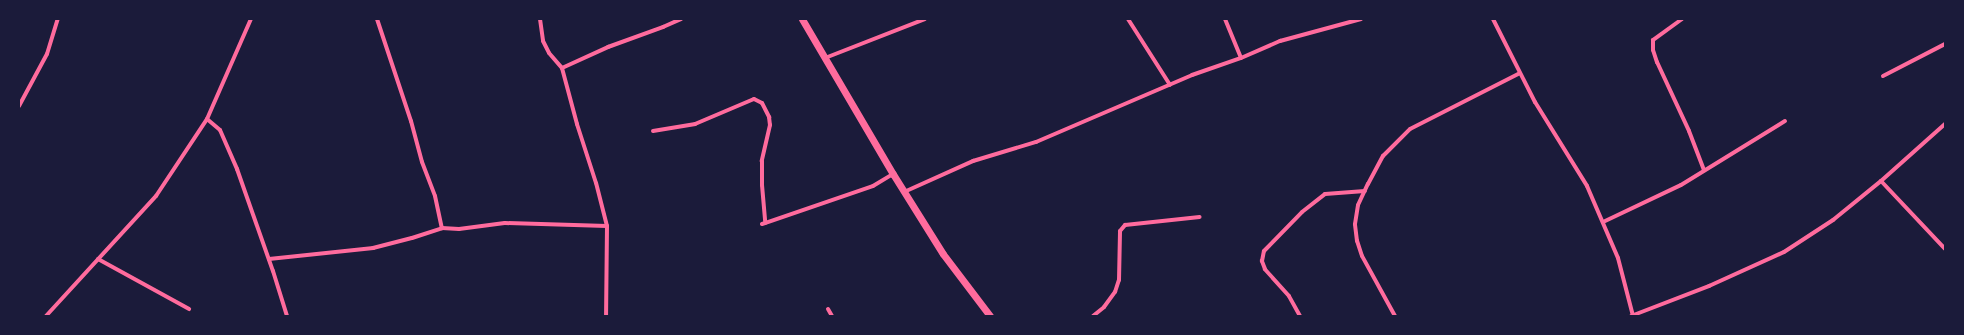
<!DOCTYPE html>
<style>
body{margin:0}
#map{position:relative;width:1964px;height:335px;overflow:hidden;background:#1b1b3a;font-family:"PT Sans",sans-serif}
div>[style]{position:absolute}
.minor>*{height:4px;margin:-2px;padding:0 2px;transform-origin:2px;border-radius:2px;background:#ff6b9d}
.tertiary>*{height:7px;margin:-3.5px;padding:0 3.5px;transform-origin:3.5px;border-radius:3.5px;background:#ff6b9d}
span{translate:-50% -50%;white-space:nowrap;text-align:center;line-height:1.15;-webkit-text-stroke:4px #1b1b3a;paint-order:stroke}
.frame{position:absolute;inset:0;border:20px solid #1b1b3a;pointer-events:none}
</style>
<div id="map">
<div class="minor">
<i style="left:377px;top:19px;width:108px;rotate:71.6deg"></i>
<i style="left:411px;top:121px;width:42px;rotate:75deg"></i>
<i style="left:422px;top:162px;width:36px;rotate:69deg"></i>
<i style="left:435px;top:196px;width:33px;rotate:78deg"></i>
<i style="left:540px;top:19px;width:22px;rotate:82deg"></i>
<i style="left:543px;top:41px;width:13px;rotate:63deg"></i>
<i style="left:549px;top:53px;width:20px;rotate:49deg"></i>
<i style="left:1128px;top:19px;width:78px;rotate:57.5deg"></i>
<i style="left:1225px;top:19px;width:42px;rotate:67.7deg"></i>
<i style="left:1493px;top:19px;width:93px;rotate:63.2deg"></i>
<i style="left:1535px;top:102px;width:99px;rotate:58.2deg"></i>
<i style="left:1587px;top:186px;width:78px;rotate:66.7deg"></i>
<i style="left:1618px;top:258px;width:60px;rotate:75.5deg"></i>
<i style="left:1682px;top:19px;width:36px;rotate:144deg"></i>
<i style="left:1653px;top:40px;width:10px;rotate:90deg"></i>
<i style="left:1653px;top:50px;width:13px;rotate:72deg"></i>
<i style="left:1657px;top:62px;width:76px;rotate:65.1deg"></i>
<i style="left:1689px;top:131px;width:42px;rotate:69deg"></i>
<i style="left:825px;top:58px;width:107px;rotate:-21.3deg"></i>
<i style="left:1883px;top:76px;width:70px;rotate:-27.3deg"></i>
<i style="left:19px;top:106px;width:59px;rotate:-61.7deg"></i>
<i style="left:47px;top:54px;width:37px;rotate:-73deg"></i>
<i style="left:207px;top:119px;width:17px;rotate:40deg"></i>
<i style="left:220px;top:130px;width:43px;rotate:66.4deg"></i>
<i style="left:237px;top:169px;width:108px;rotate:70.6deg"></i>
<i style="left:273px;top:271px;width:47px;rotate:72.7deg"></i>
<i style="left:653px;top:131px;width:43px;rotate:-9.5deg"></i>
<i style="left:695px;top:124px;width:64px;rotate:-23deg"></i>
<i style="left:754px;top:99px;width:9px;rotate:27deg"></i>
<i style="left:762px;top:103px;width:16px;rotate:63deg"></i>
<i style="left:769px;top:117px;width:8px;rotate:83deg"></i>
<i style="left:770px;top:125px;width:37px;rotate:103deg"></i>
<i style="left:762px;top:161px;width:24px;rotate:90deg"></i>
<i style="left:762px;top:185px;width:38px;rotate:85deg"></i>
<i style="left:1881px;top:181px;width:93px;rotate:46.7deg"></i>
<i style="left:904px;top:192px;width:76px;rotate:-24.2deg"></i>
<i style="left:973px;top:161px;width:66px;rotate:-16.8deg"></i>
<i style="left:1036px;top:142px;width:170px;rotate:-23.2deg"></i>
<i style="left:1192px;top:75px;width:52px;rotate:-19.1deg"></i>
<i style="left:1241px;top:58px;width:43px;rotate:-23.6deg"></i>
<i style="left:1280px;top:41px;width:84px;rotate:-15.2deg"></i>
<i style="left:1603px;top:222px;width:86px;rotate:-25.4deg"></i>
<i style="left:1681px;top:185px;width:122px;rotate:-31.6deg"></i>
<i style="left:762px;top:224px;width:117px;rotate:-18.9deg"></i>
<i style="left:873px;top:186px;width:23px;rotate:-31deg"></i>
<i style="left:607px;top:226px;width:44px;rotate:-104.3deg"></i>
<i style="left:596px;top:183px;width:62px;rotate:-107.9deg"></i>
<i style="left:577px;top:124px;width:58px;rotate:-105deg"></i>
<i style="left:562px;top:68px;width:51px;rotate:-24.5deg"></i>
<i style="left:608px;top:47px;width:59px;rotate:-20deg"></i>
<i style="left:663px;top:27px;width:20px;rotate:-24deg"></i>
<i style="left:98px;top:259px;width:104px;rotate:28.8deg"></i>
<i style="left:269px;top:259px;width:105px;rotate:-6deg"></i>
<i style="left:373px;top:248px;width:40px;rotate:-14.4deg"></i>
<i style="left:412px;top:238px;width:32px;rotate:-18deg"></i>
<i style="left:442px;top:228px;width:17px;rotate:3deg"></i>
<i style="left:459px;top:229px;width:46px;rotate:-7.4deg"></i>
<i style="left:505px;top:223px;width:102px;rotate:1.7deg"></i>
<i style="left:607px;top:226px;width:90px;rotate:90.6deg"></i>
<i style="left:828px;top:309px;width:8px;rotate:60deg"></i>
<i style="left:46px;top:316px;width:163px;rotate:-47.5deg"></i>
<i style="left:156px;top:196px;width:92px;rotate:-56.5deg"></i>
<i style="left:207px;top:119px;width:109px;rotate:-66.3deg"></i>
<i style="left:1093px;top:316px;width:14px;rotate:-39deg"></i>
<i style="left:1104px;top:307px;width:19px;rotate:-54deg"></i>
<i style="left:1115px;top:292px;width:13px;rotate:-72deg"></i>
<i style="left:1119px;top:280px;width:49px;rotate:-88.8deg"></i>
<i style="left:1120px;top:231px;width:8px;rotate:-50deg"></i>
<i style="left:1125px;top:225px;width:75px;rotate:-6.1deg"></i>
<i style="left:1300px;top:316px;width:23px;rotate:-119deg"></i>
<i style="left:1289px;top:296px;width:36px;rotate:-132deg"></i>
<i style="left:1265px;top:269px;width:9px;rotate:-111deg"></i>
<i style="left:1262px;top:261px;width:10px;rotate:-79deg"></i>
<i style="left:1264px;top:251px;width:54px;rotate:-45.7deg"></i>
<i style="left:1302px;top:212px;width:29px;rotate:-38deg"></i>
<i style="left:1325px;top:194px;width:40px;rotate:-4.3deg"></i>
<i style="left:1395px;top:316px;width:68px;rotate:-118.8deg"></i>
<i style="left:1362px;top:256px;width:16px;rotate:-108deg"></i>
<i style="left:1357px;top:241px;width:17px;rotate:-97deg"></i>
<i style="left:1355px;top:224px;width:19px;rotate:-81deg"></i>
<i style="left:1358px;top:205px;width:23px;rotate:-65deg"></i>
<i style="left:1368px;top:184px;width:32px;rotate:-62deg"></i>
<i style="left:1383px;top:156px;width:38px;rotate:-45deg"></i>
<i style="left:1410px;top:129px;width:123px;rotate:-27deg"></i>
<i style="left:1631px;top:316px;width:84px;rotate:-21deg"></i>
<i style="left:1709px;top:286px;width:82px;rotate:-24.4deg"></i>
<i style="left:1784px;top:252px;width:59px;rotate:-33.1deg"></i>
<i style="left:1833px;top:220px;width:62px;rotate:-39.1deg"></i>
<i style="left:1881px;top:181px;width:86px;rotate:-41.7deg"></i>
</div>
<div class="tertiary">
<i style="left:802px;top:19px;width:180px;rotate:59.6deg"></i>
<i style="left:893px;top:174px;width:94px;rotate:58deg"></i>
<i style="left:943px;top:254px;width:78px;rotate:52.8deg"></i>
</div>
<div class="frame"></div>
</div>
